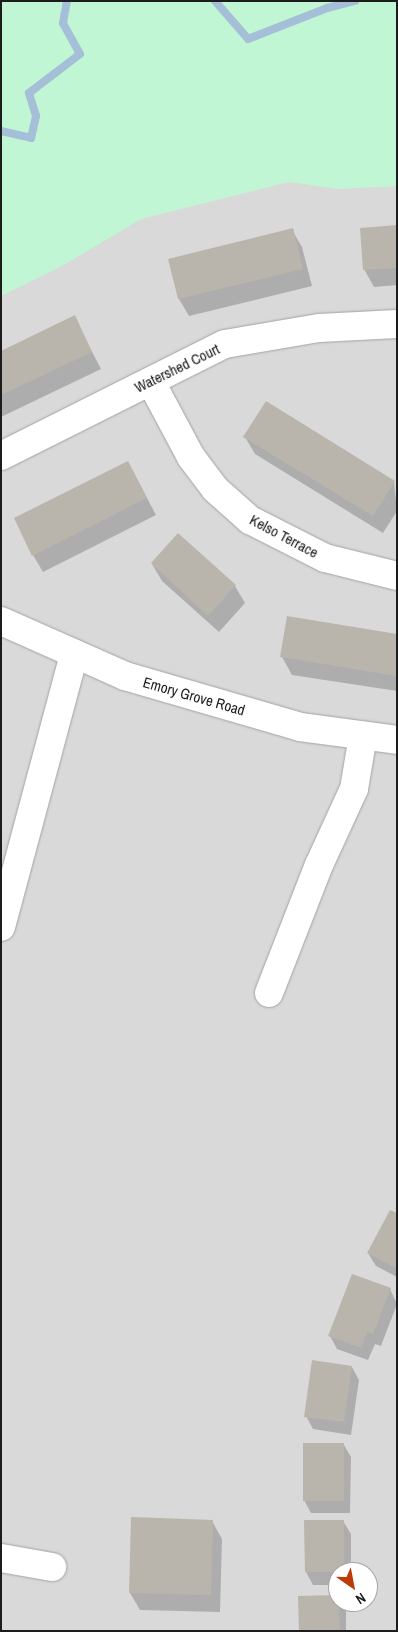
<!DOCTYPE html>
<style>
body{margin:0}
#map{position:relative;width:398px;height:1632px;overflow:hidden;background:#edece2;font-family:"Archivo Narrow",sans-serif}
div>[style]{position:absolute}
.residential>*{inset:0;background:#dad9d9}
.park>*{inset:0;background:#c0f6d3}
.shadow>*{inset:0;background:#0003}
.stream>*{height:8px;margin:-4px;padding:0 4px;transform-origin:4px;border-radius:4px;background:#a5bfd8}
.building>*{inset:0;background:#b9b5ac}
.roads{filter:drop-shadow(0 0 1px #a3a3a3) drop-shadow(0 0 1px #a3a3a3)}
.minor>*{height:28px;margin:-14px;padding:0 14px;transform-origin:14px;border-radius:14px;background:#fff}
span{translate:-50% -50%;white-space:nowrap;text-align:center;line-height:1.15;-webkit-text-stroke:5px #fff;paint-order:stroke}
.street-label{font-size:15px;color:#1c1c1c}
.frame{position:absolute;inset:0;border:2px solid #1c1c1c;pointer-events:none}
.north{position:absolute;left:328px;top:1562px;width:50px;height:50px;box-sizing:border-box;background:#fff;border:1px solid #a4a4a4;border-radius:50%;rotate:147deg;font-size:14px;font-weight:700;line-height:20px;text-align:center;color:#1c1c1c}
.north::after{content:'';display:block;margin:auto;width:18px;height:22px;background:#bd3a0b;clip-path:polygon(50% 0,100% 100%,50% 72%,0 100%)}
</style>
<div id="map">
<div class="residential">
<i style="clip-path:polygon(evenodd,1px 1px,397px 1px,397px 1631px,1px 1631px,1px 1px,338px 1572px,368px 1572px,368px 1602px,338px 1602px,338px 1572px)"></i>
</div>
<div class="park">
<i style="clip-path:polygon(1px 1px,397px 1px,397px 186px,339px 189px,289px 182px,141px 219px,62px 266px,1px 296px)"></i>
</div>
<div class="shadow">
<i style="clip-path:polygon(397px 227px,397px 285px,374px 287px,364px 269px)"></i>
<i style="clip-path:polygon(292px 230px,302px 247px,312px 286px,189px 316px,179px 299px,169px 260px)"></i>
<i style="clip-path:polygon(74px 317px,101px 369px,1px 417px,1px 352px)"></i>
<i style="clip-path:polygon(245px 437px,394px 482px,397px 511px,383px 533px,255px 454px)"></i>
<i style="clip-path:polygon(128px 462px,156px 515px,43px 572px,33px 555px)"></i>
<i style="clip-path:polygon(152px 564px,235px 586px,245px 603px,219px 632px,162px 581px)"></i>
<i style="clip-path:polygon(397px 635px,397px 691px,292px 675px,282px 657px)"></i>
<i style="clip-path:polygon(397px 1215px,397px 1277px,376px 1266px,368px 1253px)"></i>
<i style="clip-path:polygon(390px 1289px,397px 1304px,381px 1346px,375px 1344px,368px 1360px,337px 1349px,330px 1336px)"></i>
<i style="clip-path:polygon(352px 1367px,359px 1380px,351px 1435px,313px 1429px,306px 1416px)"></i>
<i style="clip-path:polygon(344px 1445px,351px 1457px,350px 1513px,311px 1513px,304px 1500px)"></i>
<i style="clip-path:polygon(212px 1521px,222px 1539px,220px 1612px,140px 1610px,130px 1593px)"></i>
<i style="clip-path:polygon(305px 1521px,343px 1521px,351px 1534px,351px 1572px,338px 1572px,338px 1585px,313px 1585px,306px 1572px)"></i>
<i style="clip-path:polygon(338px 1602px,346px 1609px,346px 1631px,300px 1631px)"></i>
</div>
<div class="stream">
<i style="left:215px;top:1px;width:50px;rotate:49deg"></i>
<i style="left:248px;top:39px;width:85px;rotate:-21.4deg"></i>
<i style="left:327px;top:8px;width:29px;rotate:-14deg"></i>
<i style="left:1px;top:131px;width:31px;rotate:13deg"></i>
<i style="left:31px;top:138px;width:23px;rotate:-77deg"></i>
<i style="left:36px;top:116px;width:24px;rotate:-107deg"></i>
<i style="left:29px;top:93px;width:64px;rotate:-37.4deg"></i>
<i style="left:80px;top:54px;width:35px;rotate:-119deg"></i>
<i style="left:63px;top:23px;width:22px;rotate:-80deg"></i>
</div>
<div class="building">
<i style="clip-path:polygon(397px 225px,397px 268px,363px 270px,360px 228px)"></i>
<i style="clip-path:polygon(293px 228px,303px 269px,178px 299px,168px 259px)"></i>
<i style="clip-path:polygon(75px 315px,92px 352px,1px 395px,1px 351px)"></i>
<i style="clip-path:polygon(266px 401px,395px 481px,373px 516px,243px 437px)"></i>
<i style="clip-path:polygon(128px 461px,147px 498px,32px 556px,14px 518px)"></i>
<i style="clip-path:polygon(178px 533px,236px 585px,208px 616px,151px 563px)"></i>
<i style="clip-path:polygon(287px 616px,397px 634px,397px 676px,280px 657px)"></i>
<i style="clip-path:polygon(390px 1210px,397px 1213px,397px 1269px,367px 1253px)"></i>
<i style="clip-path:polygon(352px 1274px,391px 1288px,373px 1334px,367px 1332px,361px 1348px,328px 1336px)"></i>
<i style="clip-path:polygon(312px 1360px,352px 1366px,344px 1422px,304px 1417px)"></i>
<i style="clip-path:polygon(303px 1443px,344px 1443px,344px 1501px,303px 1501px)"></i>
<i style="clip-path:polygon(131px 1517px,213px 1520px,211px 1595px,129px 1593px)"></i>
<i style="clip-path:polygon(304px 1520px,344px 1520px,344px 1572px,305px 1572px)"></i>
<i style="clip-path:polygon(338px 1595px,340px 1631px,299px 1631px,298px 1596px)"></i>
</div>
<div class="roads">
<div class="minor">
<i style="left:151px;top:382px;width:85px;rotate:61.9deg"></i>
<i style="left:191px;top:457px;width:40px;rotate:53deg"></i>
<i style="left:215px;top:489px;width:47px;rotate:41.5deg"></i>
<i style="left:250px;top:520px;width:84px;rotate:26.9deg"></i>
<i style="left:325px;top:558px;width:74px;rotate:14deg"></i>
<i style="left:1px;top:456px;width:250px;rotate:-26.6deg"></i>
<i style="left:225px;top:344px;width:95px;rotate:-9.7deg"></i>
<i style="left:319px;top:328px;width:78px;rotate:-2.9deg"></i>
<i style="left:1px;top:621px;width:136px;rotate:23.9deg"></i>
<i style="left:125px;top:676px;width:182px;rotate:16.2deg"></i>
<i style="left:300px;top:727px;width:98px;rotate:7.6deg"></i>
<i style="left:1px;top:927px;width:283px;rotate:-75deg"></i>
<i style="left:269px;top:993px;width:137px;rotate:-68.7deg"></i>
<i style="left:319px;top:865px;width:84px;rotate:-65.3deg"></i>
<i style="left:354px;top:789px;width:54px;rotate:-80.4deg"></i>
<i style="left:1px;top:1558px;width:52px;rotate:10deg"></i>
</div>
</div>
<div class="street-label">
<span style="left:177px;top:368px;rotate:-26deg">Watershed Court</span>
<span style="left:284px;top:536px;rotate:28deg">Kelso Terrace</span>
<span style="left:194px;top:696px;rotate:16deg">Emory Grove Road</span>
</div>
<div class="frame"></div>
<div class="north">N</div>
</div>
